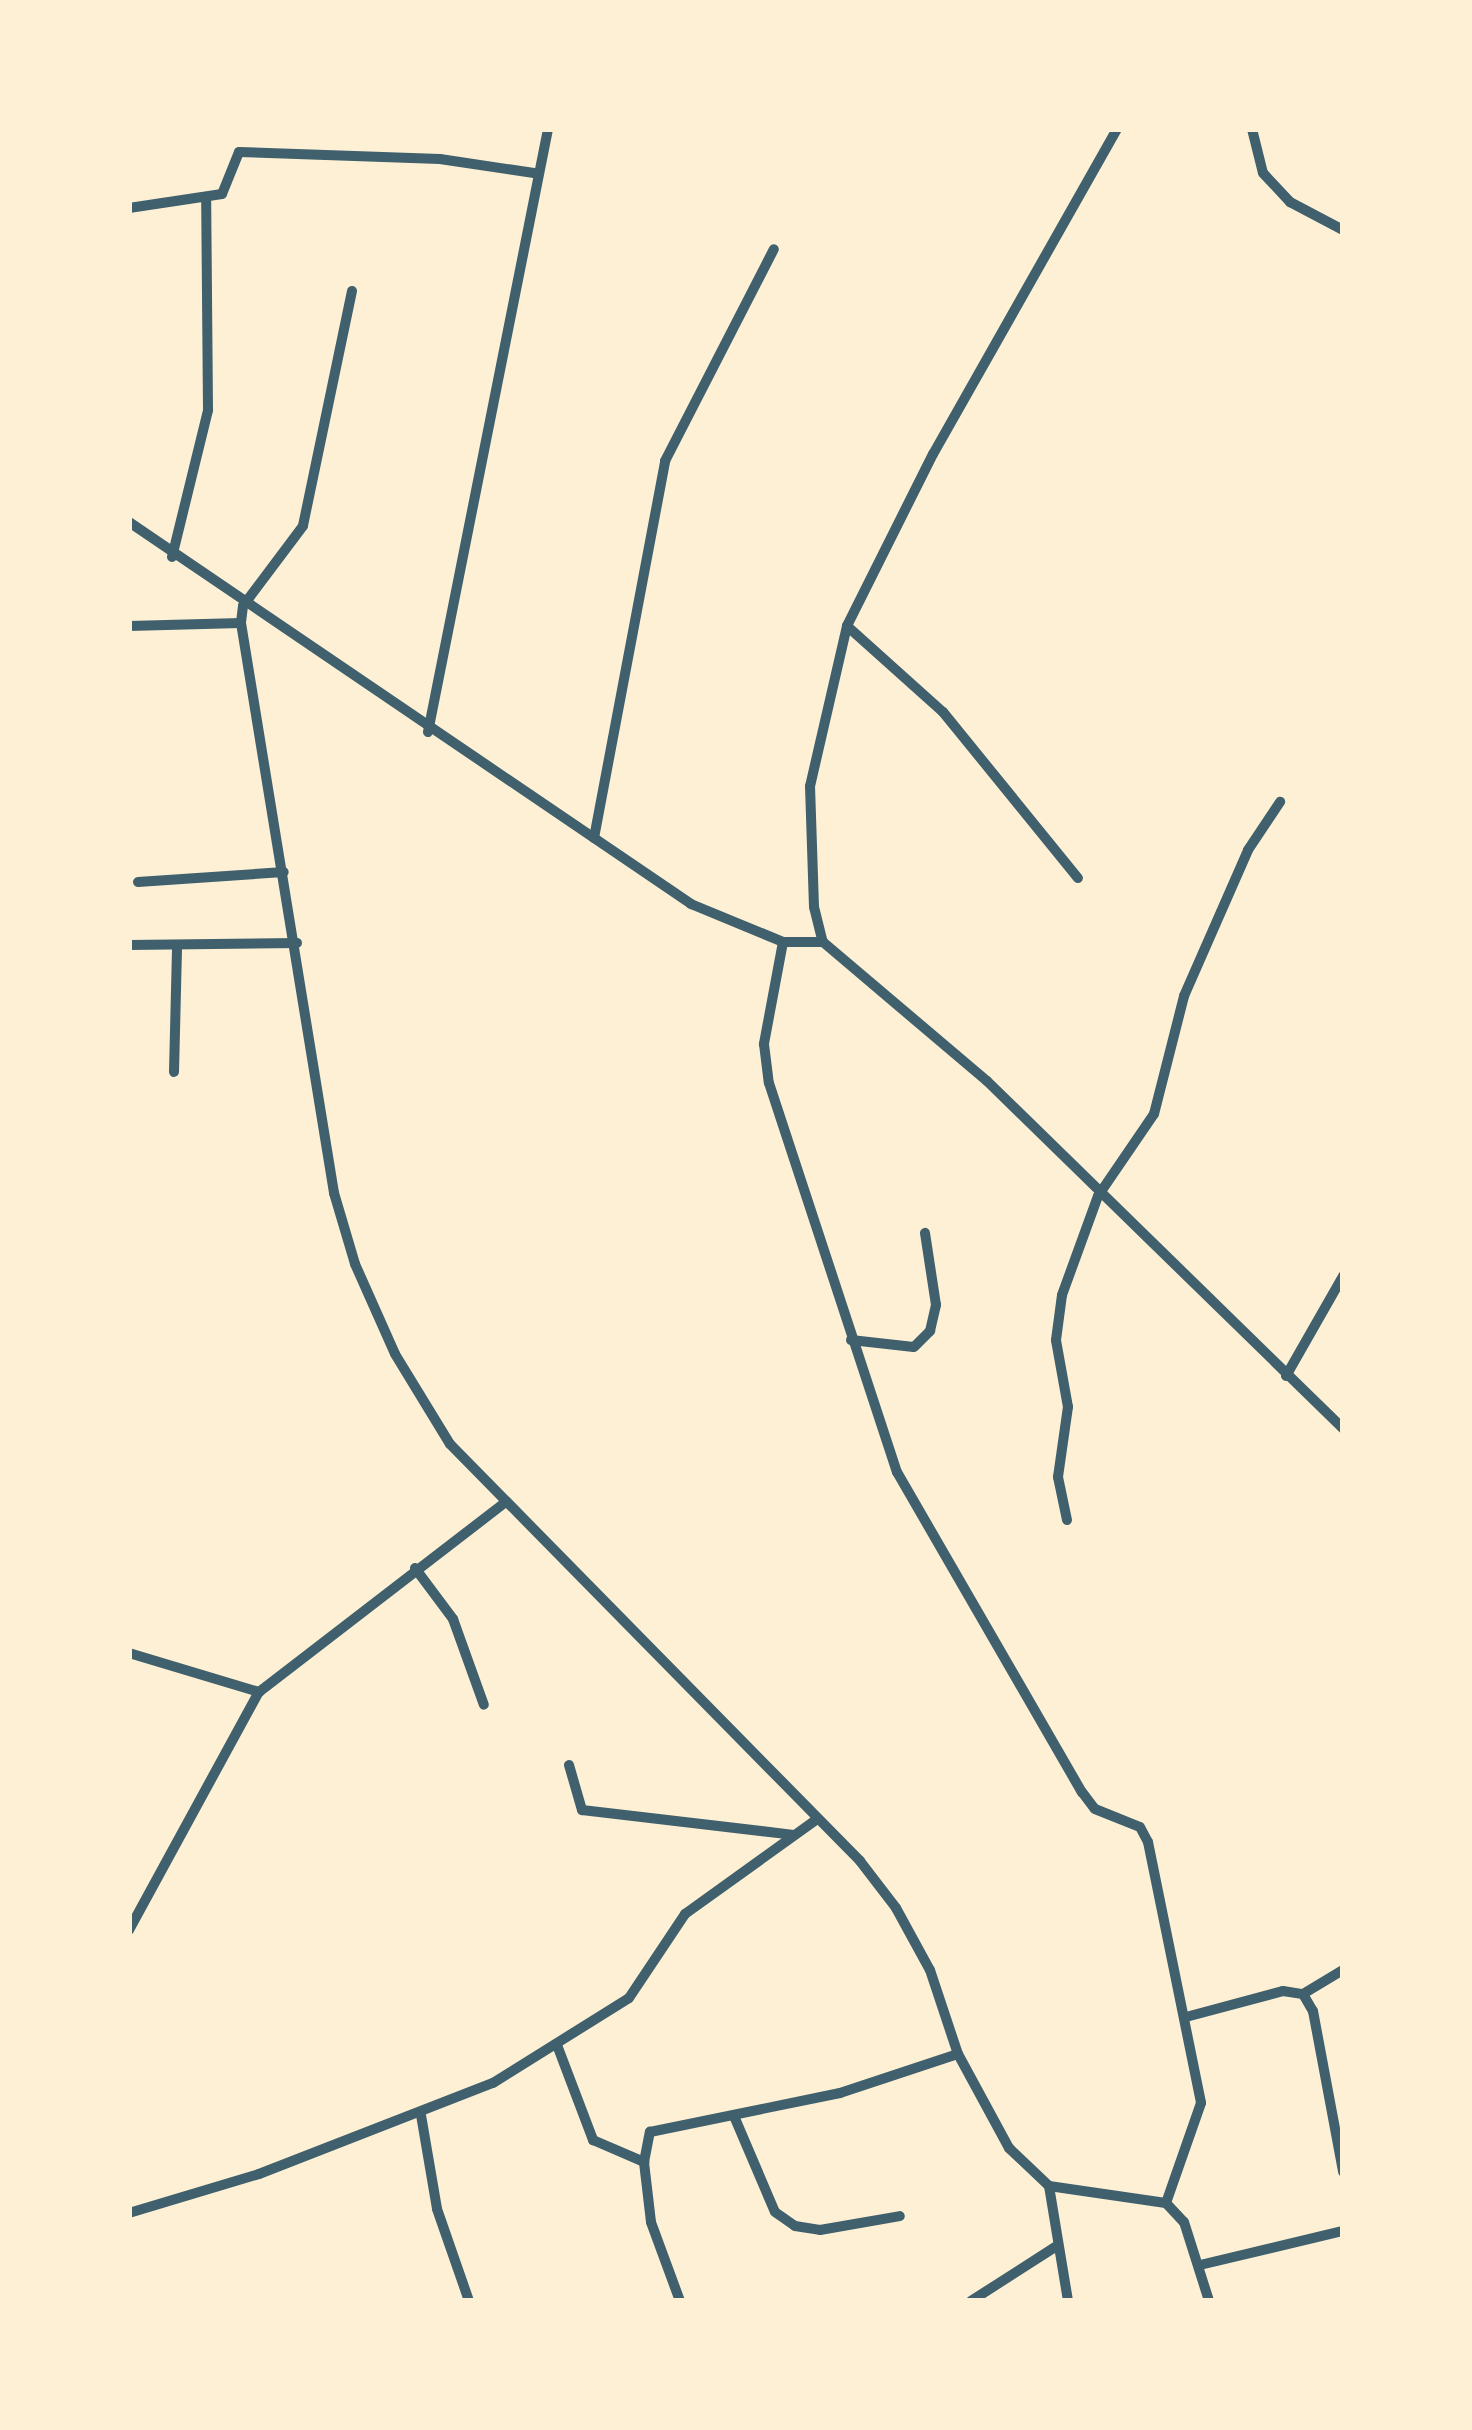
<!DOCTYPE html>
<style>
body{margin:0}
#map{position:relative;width:1472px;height:2430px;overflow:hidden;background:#fdf0d5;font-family:"Nunito Sans",sans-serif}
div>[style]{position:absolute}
.minor>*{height:10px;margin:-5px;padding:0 5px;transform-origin:5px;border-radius:5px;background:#3f606c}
span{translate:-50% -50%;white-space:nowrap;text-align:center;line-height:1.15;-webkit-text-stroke:9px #fdf0d5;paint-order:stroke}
.frame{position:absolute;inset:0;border:132px solid #fdf0d5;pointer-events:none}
</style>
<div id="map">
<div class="minor">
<i style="left:1117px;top:129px;width:373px;rotate:119.5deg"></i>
<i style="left:933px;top:454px;width:192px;rotate:116.6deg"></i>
<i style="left:847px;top:626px;width:164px;rotate:103deg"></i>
<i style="left:810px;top:786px;width:121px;rotate:88.1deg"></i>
<i style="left:814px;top:907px;width:36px;rotate:76deg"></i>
<i style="left:823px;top:942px;width:215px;rotate:40.3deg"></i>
<i style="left:987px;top:1081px;width:498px;rotate:44.3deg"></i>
<i style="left:1252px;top:129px;width:45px;rotate:76deg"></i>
<i style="left:1263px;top:173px;width:40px;rotate:47deg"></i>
<i style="left:1290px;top:202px;width:60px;rotate:27.8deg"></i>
<i style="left:129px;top:208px;width:94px;rotate:-8.6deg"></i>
<i style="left:222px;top:194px;width:45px;rotate:-68deg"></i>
<i style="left:239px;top:152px;width:201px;rotate:2deg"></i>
<i style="left:440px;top:159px;width:95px;rotate:8.5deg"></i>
<i style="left:352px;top:291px;width:240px;rotate:101.8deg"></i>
<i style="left:303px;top:526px;width:100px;rotate:126.9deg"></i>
<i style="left:243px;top:606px;width:17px;rotate:97deg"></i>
<i style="left:241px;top:623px;width:578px;rotate:80.73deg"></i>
<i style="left:334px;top:1193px;width:74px;rotate:73.5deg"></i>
<i style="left:355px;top:1264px;width:98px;rotate:66deg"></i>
<i style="left:395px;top:1354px;width:105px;rotate:58.6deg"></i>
<i style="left:450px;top:1444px;width:585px;rotate:45.48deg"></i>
<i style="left:860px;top:1861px;width:59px;rotate:52.5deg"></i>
<i style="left:896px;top:1908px;width:71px;rotate:61.3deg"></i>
<i style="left:930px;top:1970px;width:89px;rotate:71.6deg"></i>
<i style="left:958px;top:2054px;width:107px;rotate:61.5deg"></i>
<i style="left:1009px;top:2148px;width:55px;rotate:43.5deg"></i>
<i style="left:1049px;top:2186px;width:118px;rotate:8.3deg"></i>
<i style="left:1166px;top:2203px;width:26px;rotate:47deg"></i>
<i style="left:1184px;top:2222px;width:83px;rotate:72.4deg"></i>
<i style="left:129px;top:522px;width:680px;rotate:34.2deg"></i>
<i style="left:691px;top:904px;width:100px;rotate:22.4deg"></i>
<i style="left:783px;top:942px;width:40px"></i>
<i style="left:172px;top:557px;width:151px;rotate:-76.2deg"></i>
<i style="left:208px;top:410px;width:212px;rotate:-90.5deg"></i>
<i style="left:129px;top:626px;width:112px;rotate:-1.5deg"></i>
<i style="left:847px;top:626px;width:129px;rotate:41.9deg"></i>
<i style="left:943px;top:712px;width:214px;rotate:50.9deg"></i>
<i style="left:428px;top:732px;width:615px;rotate:-78.74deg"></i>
<i style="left:594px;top:838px;width:384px;rotate:-79.3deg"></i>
<i style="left:665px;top:461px;width:238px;rotate:-62.8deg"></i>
<i style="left:138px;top:882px;width:146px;rotate:-3.9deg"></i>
<i style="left:783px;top:942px;width:104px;rotate:100.6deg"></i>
<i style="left:764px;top:1044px;width:39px;rotate:83deg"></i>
<i style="left:769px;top:1083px;width:410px;rotate:71.8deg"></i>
<i style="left:897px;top:1472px;width:370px;rotate:60deg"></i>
<i style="left:1082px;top:1792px;width:21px;rotate:53deg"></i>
<i style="left:1095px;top:1809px;width:48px;rotate:21.8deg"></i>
<i style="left:1140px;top:1827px;width:17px;rotate:62deg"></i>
<i style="left:1148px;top:1842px;width:266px;rotate:78.5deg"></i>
<i style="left:1201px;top:2103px;width:106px;rotate:109.3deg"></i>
<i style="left:129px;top:945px;width:168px;rotate:-0.7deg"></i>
<i style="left:174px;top:1072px;width:126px;rotate:-88.6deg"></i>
<i style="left:851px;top:1340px;width:63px;rotate:6.3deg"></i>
<i style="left:914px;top:1347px;width:23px;rotate:-45deg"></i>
<i style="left:930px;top:1331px;width:27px;rotate:-77deg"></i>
<i style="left:936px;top:1305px;width:73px;rotate:-98.7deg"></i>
<i style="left:1286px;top:1376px;width:115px;rotate:-60.3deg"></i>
<i style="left:1067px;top:1520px;width:44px;rotate:-101.8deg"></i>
<i style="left:1058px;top:1477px;width:71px;rotate:-81.9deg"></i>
<i style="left:1068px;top:1407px;width:68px;rotate:-100.2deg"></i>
<i style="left:1056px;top:1340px;width:45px;rotate:-82.4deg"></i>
<i style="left:1062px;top:1295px;width:105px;rotate:-70deg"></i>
<i style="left:1098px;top:1196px;width:99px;rotate:-55.7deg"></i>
<i style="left:1154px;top:1114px;width:122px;rotate:-75.7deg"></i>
<i style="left:1184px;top:996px;width:159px;rotate:-66.3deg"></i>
<i style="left:1248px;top:850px;width:58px;rotate:-56.3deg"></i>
<i style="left:415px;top:1568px;width:64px;rotate:53.3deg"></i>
<i style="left:453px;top:1619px;width:91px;rotate:70.2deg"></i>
<i style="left:129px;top:1653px;width:136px;rotate:16.7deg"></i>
<i style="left:569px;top:1765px;width:47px;rotate:73.9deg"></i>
<i style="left:582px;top:1810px;width:213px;rotate:6.7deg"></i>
<i style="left:129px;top:1930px;width:271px;rotate:-61.4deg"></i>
<i style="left:259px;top:1692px;width:312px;rotate:-37.6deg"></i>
<i style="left:1303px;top:1994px;width:47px;rotate:-31deg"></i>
<i style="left:1186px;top:2017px;width:100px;rotate:-15deg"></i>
<i style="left:1283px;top:1991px;width:20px;rotate:9deg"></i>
<i style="left:1303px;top:1994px;width:20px;rotate:60deg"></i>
<i style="left:1313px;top:2011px;width:164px;rotate:79.4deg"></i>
<i style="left:557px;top:2045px;width:102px;rotate:69.2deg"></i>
<i style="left:593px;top:2140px;width:56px;rotate:23.3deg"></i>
<i style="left:421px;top:2115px;width:95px;rotate:80.3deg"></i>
<i style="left:437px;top:2209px;width:97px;rotate:70.8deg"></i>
<i style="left:734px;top:2116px;width:104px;rotate:66.9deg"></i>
<i style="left:775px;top:2212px;width:24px;rotate:35deg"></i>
<i style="left:795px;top:2226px;width:25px;rotate:9deg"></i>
<i style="left:820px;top:2230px;width:81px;rotate:-9.9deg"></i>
<i style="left:1049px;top:2186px;width:117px;rotate:80.6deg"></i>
<i style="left:129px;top:2213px;width:136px;rotate:-16.7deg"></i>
<i style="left:259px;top:2174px;width:251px;rotate:-21.3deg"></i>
<i style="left:493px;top:2083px;width:160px;rotate:-32deg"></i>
<i style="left:629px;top:1998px;width:101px;rotate:-56.3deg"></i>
<i style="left:685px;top:1914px;width:163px;rotate:-35.7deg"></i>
<i style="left:1200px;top:2265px;width:147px;rotate:-13.4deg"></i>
<i style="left:680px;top:2301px;width:84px;rotate:-110.2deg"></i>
<i style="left:651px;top:2222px;width:60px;rotate:-96.7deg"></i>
<i style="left:644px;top:2162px;width:31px;rotate:-79deg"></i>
<i style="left:650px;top:2132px;width:194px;rotate:-11.6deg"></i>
<i style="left:840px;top:2093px;width:124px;rotate:-18.3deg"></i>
<i style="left:971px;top:2301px;width:100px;rotate:-32.7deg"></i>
</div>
<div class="frame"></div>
</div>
